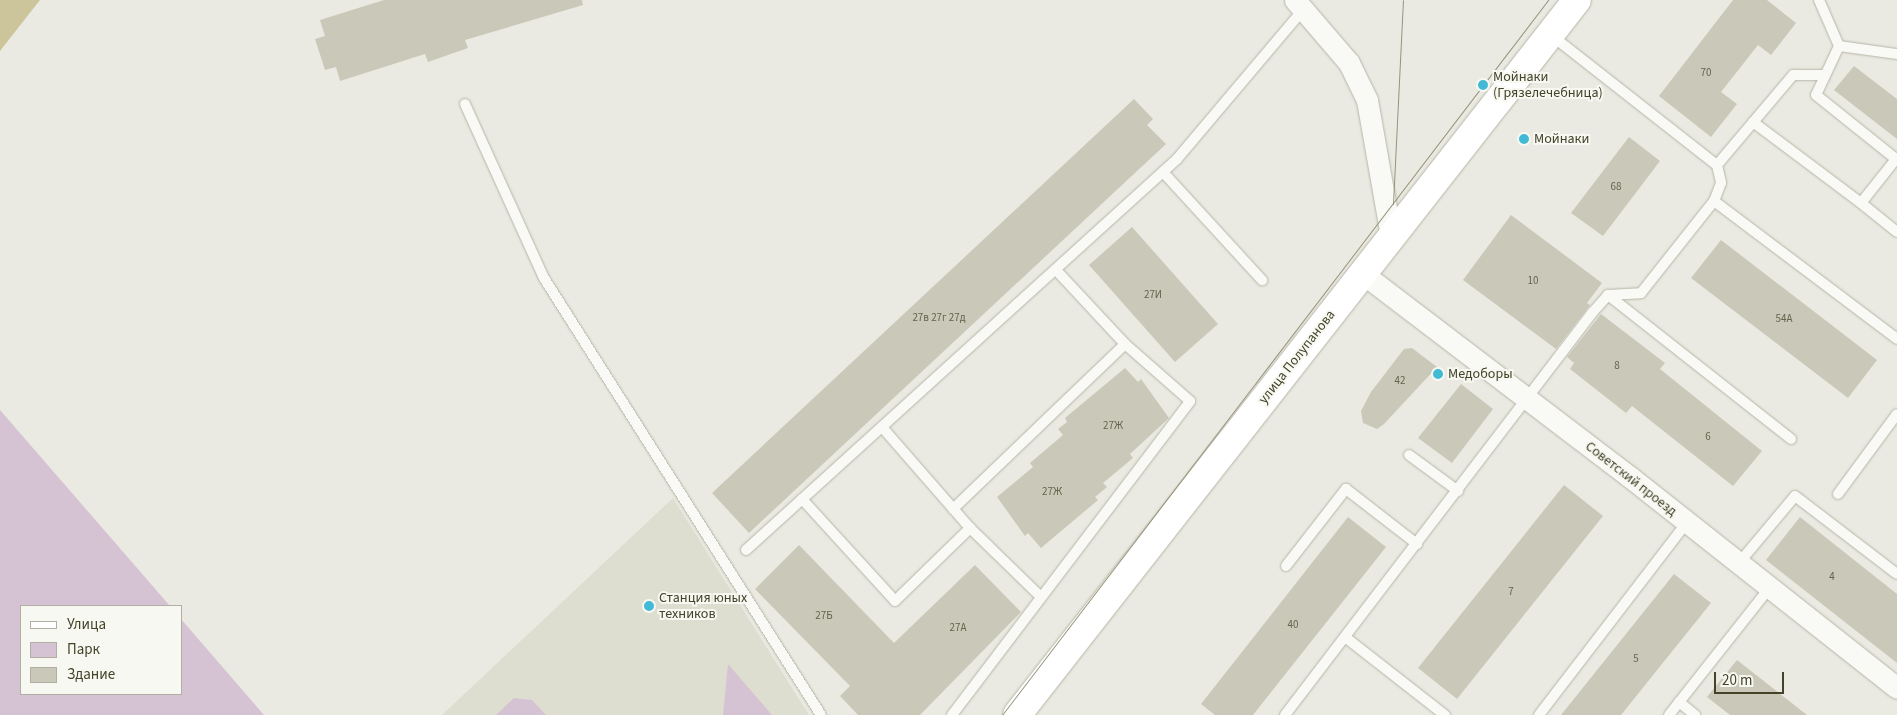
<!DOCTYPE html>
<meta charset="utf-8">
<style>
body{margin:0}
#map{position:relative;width:1897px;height:715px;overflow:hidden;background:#ebeae2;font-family:"Source Sans 3",sans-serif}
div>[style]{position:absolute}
.built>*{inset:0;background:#ddddd0}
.green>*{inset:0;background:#d5c3d4}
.water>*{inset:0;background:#ccc59c}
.building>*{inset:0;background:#c9c8b9}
.roads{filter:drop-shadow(0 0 1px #b6b5a7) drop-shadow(0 0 1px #b6b5a7)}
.lane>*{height:10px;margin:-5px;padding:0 5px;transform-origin:5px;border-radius:5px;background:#f9f9f5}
.street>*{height:21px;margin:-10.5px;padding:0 10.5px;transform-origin:10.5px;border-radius:10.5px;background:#f9f9f5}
.secondary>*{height:28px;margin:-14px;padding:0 14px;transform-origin:14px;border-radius:14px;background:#fff}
.tram>*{height:1px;margin:-0.5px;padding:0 0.5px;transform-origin:0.5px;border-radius:0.5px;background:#95947a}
.dots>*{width:14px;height:14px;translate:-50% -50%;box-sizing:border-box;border:2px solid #f8f8f2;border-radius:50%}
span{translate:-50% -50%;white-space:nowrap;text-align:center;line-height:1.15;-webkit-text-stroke:4px #f8f8f2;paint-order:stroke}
.number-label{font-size:11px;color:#65644d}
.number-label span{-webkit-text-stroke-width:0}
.poi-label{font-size:14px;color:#444329}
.left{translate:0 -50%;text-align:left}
.street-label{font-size:14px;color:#444329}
.legend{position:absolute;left:20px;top:605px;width:162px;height:90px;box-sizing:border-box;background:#f8f8f2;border:1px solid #b0b0a2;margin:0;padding:6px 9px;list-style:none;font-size:15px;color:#444329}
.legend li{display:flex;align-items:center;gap:10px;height:25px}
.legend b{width:25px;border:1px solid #b0b0a2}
.scale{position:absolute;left:1714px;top:672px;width:70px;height:22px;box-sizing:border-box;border:2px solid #444329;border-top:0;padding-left:6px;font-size:15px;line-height:18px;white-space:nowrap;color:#444329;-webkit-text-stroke:4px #f8f8f2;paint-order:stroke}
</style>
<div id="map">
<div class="built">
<i style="clip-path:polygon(673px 498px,809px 715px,442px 715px)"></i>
</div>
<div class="green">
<i style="clip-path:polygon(0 410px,170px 606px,21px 606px,21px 694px,181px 694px,181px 619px,264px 715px,0 715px)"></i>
<i style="clip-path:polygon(728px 664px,772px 715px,723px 715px)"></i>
<i style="clip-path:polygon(514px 698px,532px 700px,546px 715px,496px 715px)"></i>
</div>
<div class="water">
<i style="clip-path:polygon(0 0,40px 0,0 51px)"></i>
</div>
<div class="building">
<i style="clip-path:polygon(384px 0,582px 0,583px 5px,465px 40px,468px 48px,428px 62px,425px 54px,340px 81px,336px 67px,325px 70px,315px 39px,325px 36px,320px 20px)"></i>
<i style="clip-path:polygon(1733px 0,1767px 0,1796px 23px,1771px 55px,1758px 45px,1721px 92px,1737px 104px,1711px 137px,1659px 96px)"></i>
<i style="clip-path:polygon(1854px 66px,1897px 99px,1897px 139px,1834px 90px)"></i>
<i style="clip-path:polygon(1134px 99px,1153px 119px,1147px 125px,1166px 144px,749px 533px,712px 493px)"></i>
<i style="clip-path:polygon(1629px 137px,1660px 161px,1603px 236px,1571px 213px)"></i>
<i style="clip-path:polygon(1511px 215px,1602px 283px,1587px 303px,1590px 305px,1556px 349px,1463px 280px)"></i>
<i style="clip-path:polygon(1132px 227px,1218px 324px,1175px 362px,1089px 265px)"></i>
<i style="clip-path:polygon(1721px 240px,1877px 360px,1848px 398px,1691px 278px)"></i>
<i style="clip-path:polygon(1601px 314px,1665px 363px,1660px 369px,1762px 451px,1733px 486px,1632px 406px,1626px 413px,1570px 369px,1574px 363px,1567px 357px)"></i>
<i style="clip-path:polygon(1412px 348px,1437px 367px,1384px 424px,1377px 429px,1363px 423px,1361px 411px,1371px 392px,1404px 349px)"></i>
<i style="clip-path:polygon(1125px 368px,1138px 382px,1141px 379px,1169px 418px,1130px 454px,1133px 458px,1103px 483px,1107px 487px,1095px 497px,1098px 500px,1041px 548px,1028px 533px,1025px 536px,997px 497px,1033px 467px,1030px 463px,1063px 435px,1058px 429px,1067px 422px,1065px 418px)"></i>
<i style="clip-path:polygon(1461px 384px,1493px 409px,1452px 463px,1418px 438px)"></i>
<i style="clip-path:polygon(1564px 485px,1603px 516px,1457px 699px,1418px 668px)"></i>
<i style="clip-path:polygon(1348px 517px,1386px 547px,1253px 715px,1215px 715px,1201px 704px)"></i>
<i style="clip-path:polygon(1800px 517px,1897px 594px,1897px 663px,1766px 560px)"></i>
<i style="clip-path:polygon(799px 545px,894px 643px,975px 565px,1021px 612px,920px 715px,858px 715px,840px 696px,850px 686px,755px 589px)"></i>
<i style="clip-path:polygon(1674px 574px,1711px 603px,1621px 715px,1561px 715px)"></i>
<i style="clip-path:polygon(1737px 660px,1807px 715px,1730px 715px,1707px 697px)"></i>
</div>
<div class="roads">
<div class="lane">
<i style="left:1819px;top:0;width:50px;rotate:66.5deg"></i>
<i style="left:1839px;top:46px;width:54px;rotate:115.1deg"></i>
<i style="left:1816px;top:95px;width:102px;rotate:38.7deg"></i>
<i style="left:1896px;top:159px;width:56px;rotate:128.5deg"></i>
<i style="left:1861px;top:203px;width:46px;rotate:38.9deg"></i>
<i style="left:1551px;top:35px;width:211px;rotate:38.1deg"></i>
<i style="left:1717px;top:165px;width:18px;rotate:77deg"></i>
<i style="left:1721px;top:183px;width:19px;rotate:111deg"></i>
<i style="left:1714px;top:201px;width:229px;rotate:37deg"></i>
<i style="left:1839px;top:46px;width:59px;rotate:7.9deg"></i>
<i style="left:465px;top:104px;width:191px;rotate:65.6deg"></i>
<i style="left:544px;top:278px;width:517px;rotate:57.63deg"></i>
<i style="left:1753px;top:122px;width:135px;rotate:36.9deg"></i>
<i style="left:1717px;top:165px;width:118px;rotate:-49.8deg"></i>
<i style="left:1793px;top:75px;width:32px"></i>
<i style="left:1163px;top:172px;width:147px;rotate:47.5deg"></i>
<i style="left:1608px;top:295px;width:233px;rotate:38.2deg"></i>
<i style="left:1409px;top:455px;width:61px;rotate:36.3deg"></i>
<i style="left:1838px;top:494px;width:99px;rotate:-53.6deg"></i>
<i style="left:802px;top:499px;width:138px;rotate:47.6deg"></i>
<i style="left:895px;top:601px;width:105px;rotate:-44.2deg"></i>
<i style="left:970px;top:528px;width:134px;rotate:-131.1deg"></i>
<i style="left:953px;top:509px;width:238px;rotate:-43.8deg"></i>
<i style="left:1125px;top:344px;width:101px;rotate:-133deg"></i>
<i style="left:970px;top:528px;width:99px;rotate:44.2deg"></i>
<i style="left:746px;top:550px;width:582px;rotate:-42.21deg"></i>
<i style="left:1177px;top:159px;width:195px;rotate:-49.8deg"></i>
<i style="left:1739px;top:563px;width:87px;rotate:-50.1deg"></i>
<i style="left:1795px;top:496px;width:128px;rotate:37.4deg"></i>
<i style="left:1286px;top:566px;width:98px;rotate:-52.1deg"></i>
<i style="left:1346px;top:489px;width:90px;rotate:37.8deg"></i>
<i style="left:1345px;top:637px;width:127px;rotate:38deg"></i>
<i style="left:1679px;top:702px;width:21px;rotate:39deg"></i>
<i style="left:952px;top:715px;width:394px;rotate:-52.8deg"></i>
<i style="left:1190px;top:401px;width:86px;rotate:-138.8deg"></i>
<i style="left:1285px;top:715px;width:506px;rotate:-52.63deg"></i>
<i style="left:1592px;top:313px;width:24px;rotate:-48deg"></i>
<i style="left:1608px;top:295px;width:33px;rotate:-3deg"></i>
<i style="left:1641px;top:293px;width:117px;rotate:-51.6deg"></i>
<i style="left:1539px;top:715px;width:243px;rotate:-52.5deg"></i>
<i style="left:1669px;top:715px;width:163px;rotate:-51.7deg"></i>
</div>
<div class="street">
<i style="left:1295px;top:0;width:83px;rotate:49.4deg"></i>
<i style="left:1349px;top:63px;width:41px;rotate:64.1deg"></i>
<i style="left:1367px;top:100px;width:138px;rotate:80deg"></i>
<i style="left:1362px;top:273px;width:337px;rotate:37.3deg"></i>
<i style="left:1630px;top:477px;width:340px;rotate:38.3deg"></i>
</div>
<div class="secondary">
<i style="left:1017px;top:715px;width:908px;rotate:-51.93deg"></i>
</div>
</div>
<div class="tram">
<i style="left:1393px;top:204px;width:204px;rotate:-87.2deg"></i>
<i style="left:1002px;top:715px;width:900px;rotate:-52.63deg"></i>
</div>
<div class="dots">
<i style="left:1483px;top:85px;background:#42b9d5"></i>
<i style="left:1524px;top:139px;background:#42b9d5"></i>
<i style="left:1438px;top:374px;background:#42b9d5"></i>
<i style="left:649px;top:606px;background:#42b9d5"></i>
</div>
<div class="number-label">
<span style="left:1706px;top:73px">70</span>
<span style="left:1616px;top:187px">68</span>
<span style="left:1533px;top:281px">10</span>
<span style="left:1153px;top:295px">27И</span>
<span style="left:939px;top:318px">27в 27г 27д</span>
<span style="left:1784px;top:319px">54А</span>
<span style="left:1617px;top:366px">8</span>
<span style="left:1400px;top:381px">42</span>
<span style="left:1113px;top:426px">27Ж</span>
<span style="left:1708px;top:437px">6</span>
<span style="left:1052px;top:492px">27Ж</span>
<span style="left:1832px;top:577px">4</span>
<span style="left:1511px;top:592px">7</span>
<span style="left:824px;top:616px">27Б</span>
<span style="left:1293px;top:625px">40</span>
<span style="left:958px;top:628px">27А</span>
<span style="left:1636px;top:659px">5</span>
</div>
<div class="poi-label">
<span class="left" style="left:1493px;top:85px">Мойнаки<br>(Грязелечебница)</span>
<span class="left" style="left:1534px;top:139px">Мойнаки</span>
<span class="left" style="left:1448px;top:374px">Медоборы</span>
<span class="left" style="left:659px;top:606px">Станция юных<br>техников</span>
</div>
<div class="street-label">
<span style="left:1297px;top:357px;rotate:-52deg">улица Полупанова</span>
<span style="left:1631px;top:479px;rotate:38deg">Советский проезд</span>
</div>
<ul class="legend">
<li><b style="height:6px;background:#fff"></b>Улица</li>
<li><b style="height:14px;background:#d5c3d4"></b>Парк</li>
<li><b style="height:14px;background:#c9c8b9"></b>Здание</li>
</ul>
<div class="scale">20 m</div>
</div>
